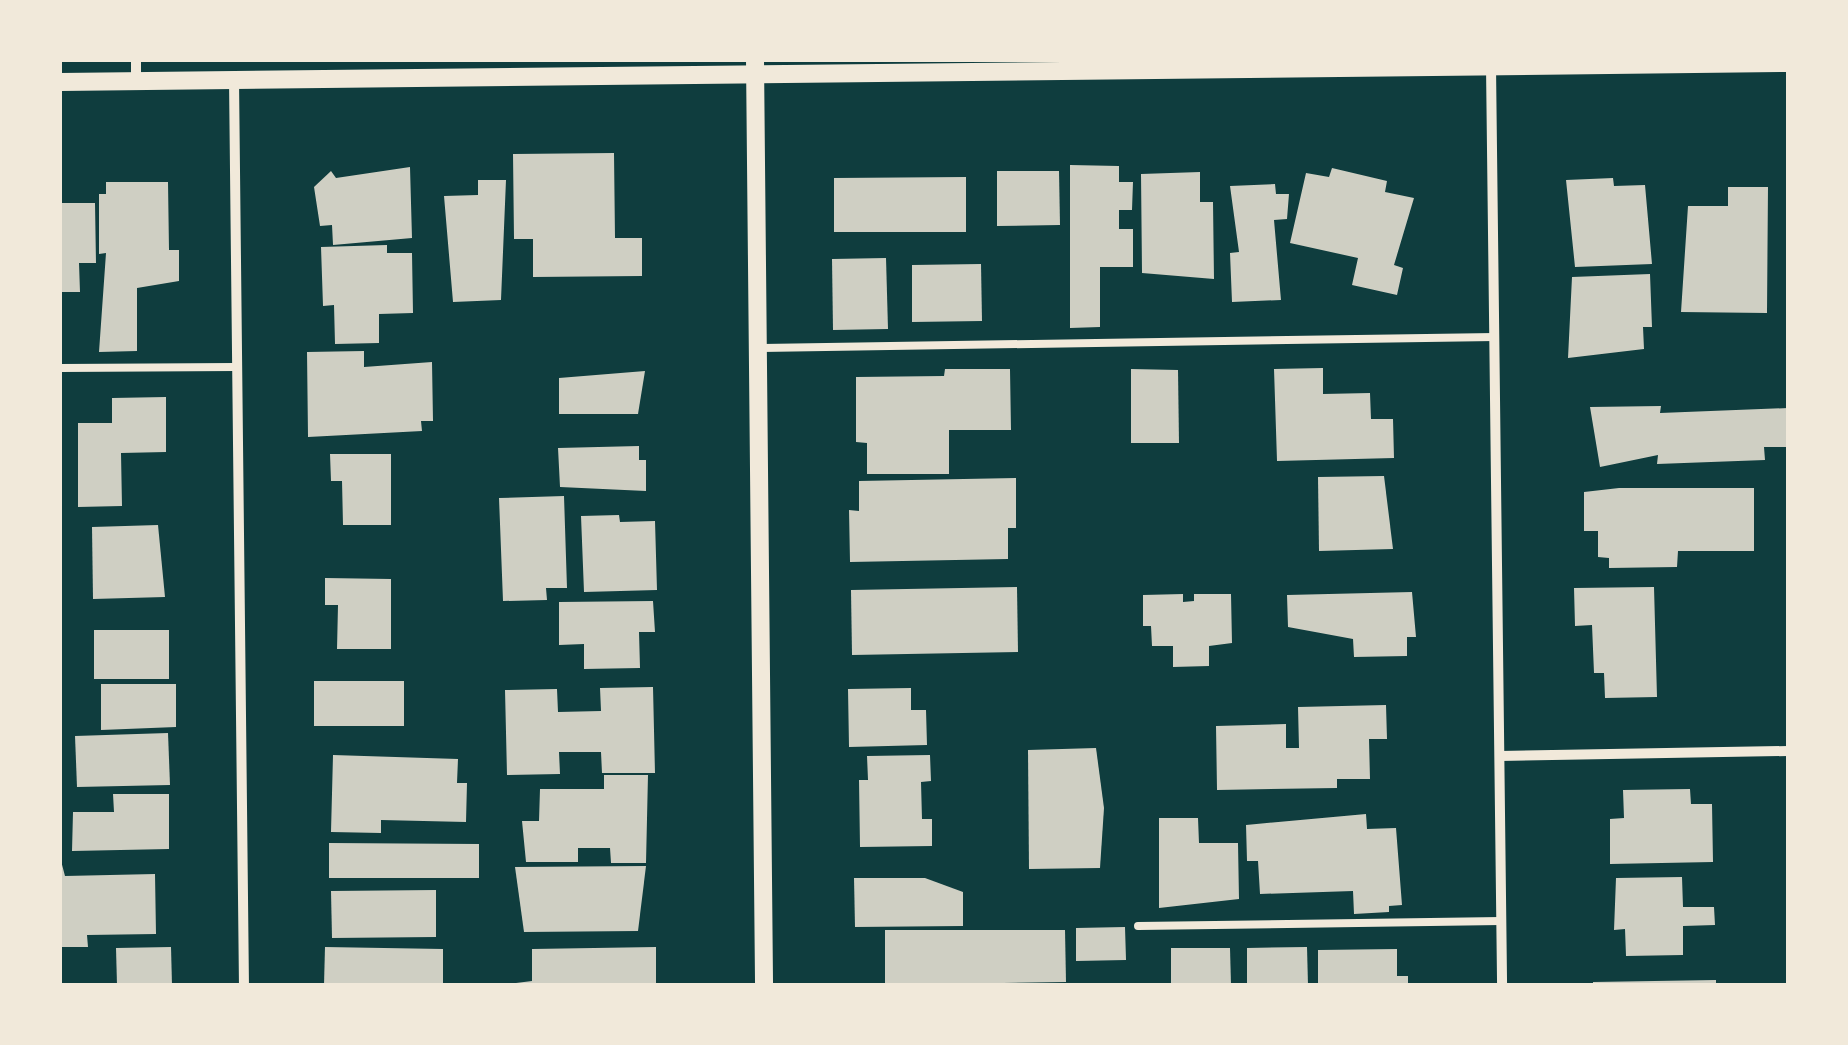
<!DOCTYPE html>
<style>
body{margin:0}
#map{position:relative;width:1848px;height:1045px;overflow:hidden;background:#0f3d3e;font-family:Poppins,sans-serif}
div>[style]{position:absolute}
.building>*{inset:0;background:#cfcfc3}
.service>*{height:8px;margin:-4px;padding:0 4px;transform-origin:4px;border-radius:4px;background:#f1e9da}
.minor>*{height:10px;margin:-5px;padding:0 5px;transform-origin:5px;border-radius:5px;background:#f1e9da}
.tertiary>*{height:18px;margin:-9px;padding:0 9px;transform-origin:9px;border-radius:9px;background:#f1e9da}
span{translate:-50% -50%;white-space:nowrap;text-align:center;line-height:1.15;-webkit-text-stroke:9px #f1e9da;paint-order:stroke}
.frame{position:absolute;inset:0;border:62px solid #f1e9da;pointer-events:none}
</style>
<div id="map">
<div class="building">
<i style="clip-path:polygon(614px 153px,615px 238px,642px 238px,642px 276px,533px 277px,533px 239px,514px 239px,513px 154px)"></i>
<i style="clip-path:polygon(1070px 165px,1119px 166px,1119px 182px,1133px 182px,1132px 210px,1119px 210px,1119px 229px,1133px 229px,1133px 267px,1100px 267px,1100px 327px,1070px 328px)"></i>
<i style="clip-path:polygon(410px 167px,412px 238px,333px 245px,332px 225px,320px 226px,314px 187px,331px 171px,336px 178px)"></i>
<i style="clip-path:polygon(1332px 168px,1387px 181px,1385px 192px,1414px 198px,1394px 265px,1403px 268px,1397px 295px,1352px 285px,1358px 258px,1290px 243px,1306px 173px,1329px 177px)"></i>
<i style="clip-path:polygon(997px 171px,1059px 171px,1060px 225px,997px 226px)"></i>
<i style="clip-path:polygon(1200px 172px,1200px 202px,1213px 202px,1214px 279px,1142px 273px,1141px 174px)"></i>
<i style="clip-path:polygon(966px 177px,966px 232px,834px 232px,834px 178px)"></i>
<i style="clip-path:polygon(1613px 178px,1614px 186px,1645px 185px,1652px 264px,1575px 267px,1566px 180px)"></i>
<i style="clip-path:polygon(478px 180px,506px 180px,501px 300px,453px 302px,444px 196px,478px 195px)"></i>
<i style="clip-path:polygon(106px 182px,168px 182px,169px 250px,179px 250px,179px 281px,137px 288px,137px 351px,99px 352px,106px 253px,99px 254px,99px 194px,106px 194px)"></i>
<i style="clip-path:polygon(1275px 184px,1276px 194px,1289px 194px,1287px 219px,1274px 220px,1281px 300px,1232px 302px,1230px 253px,1239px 252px,1230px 186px)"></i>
<i style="clip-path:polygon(1728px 187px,1768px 187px,1767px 313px,1681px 312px,1688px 206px,1728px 206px)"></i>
<i style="clip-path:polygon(60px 203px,95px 203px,96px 263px,79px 263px,80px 292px,60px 292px)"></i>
<i style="clip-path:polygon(387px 245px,387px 253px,412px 253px,413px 313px,379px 314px,379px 343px,335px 344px,334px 305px,323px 306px,321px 247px)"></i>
<i style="clip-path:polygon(886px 258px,888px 329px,833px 330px,832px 259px)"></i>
<i style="clip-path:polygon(981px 264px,982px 321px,912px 322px,912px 265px)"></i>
<i style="clip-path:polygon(1650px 274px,1652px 327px,1643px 327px,1644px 349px,1568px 358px,1572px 277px)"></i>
<i style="clip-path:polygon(364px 351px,364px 367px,432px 362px,433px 421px,421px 421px,422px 431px,308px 437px,307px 352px)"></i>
<i style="clip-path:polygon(1323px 368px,1323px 394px,1370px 393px,1371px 419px,1393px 419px,1394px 458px,1277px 461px,1274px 369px)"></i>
<i style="clip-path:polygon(945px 369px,1010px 369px,1011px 430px,949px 430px,949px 474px,867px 474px,867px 443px,856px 442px,856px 377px,944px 376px)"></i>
<i style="clip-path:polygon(1131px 369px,1178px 370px,1179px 443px,1131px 443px)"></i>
<i style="clip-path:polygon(645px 371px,638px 414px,559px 414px,559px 378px)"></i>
<i style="clip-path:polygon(166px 397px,166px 452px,121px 453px,122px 506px,78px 507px,78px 423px,112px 423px,112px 398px)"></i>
<i style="clip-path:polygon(1661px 406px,1660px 413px,1788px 408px,1788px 447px,1764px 447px,1765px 460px,1657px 464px,1658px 455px,1600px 467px,1590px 407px)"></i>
<i style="clip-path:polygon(639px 446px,639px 460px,646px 460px,646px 491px,560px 487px,558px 448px)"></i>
<i style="clip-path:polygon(330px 454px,391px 454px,391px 525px,343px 525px,342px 481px,331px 481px)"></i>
<i style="clip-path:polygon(1384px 476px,1393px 549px,1319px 551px,1318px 477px)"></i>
<i style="clip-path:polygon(1016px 478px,1016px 528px,1008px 528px,1008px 559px,850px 562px,849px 510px,859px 511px,859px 481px)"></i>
<i style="clip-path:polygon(1619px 488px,1754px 488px,1754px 551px,1678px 551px,1677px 567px,1609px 568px,1609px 558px,1598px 557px,1598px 531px,1584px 531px,1584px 492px)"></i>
<i style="clip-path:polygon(564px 496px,567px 588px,546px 588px,547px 600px,503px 601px,499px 498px)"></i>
<i style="clip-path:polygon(619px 515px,620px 522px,655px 521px,657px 590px,584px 592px,581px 516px)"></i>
<i style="clip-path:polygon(158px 525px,165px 597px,93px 599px,92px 527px)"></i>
<i style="clip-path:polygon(325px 578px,391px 579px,391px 649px,337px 649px,338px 605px,325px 605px)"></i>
<i style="clip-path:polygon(1017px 587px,1018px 652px,852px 655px,851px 590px)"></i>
<i style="clip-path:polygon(1654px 587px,1657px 697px,1605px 698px,1604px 673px,1594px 673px,1592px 625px,1575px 626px,1574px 588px)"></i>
<i style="clip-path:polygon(1412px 592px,1416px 637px,1407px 637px,1407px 656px,1354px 657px,1353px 639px,1288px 627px,1287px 595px)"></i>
<i style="clip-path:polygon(1183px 594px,1183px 602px,1194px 601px,1194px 594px,1231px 594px,1232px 643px,1209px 646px,1209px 666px,1173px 667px,1173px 646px,1152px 646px,1151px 626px,1143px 626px,1143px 595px)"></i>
<i style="clip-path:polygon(653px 601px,655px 632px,639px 632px,640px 668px,584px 669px,584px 644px,559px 645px,559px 602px)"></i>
<i style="clip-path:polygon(94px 630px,169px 630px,169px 679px,94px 679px)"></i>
<i style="clip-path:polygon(314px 681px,404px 681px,404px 726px,314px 726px)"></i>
<i style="clip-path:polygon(101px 684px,176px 684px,176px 727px,101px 730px)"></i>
<i style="clip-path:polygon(653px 687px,655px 773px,602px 773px,601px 752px,559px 752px,560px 774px,507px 775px,505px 690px,557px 689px,558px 712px,601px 711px,600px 688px)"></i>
<i style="clip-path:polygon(911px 688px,911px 710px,926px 710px,927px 745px,849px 747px,848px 689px)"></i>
<i style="clip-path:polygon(1386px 705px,1387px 739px,1369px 739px,1370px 779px,1337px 779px,1337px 788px,1217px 790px,1216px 726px,1286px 724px,1286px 748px,1299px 748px,1298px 707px)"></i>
<i style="clip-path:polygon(168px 733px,170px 785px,77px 787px,75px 736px)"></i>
<i style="clip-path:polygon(1096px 748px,1104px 808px,1100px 868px,1029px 869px,1028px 750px)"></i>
<i style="clip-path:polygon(333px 755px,458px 759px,457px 783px,467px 783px,466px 822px,381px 820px,381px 833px,331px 832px)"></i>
<i style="clip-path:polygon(930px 755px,931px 781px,921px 782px,922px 819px,932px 819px,932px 846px,860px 847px,859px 780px,868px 780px,867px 756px)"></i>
<i style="clip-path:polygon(604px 775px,648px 775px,646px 863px,611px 863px,610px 848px,578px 848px,578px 862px,526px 862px,522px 821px,539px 821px,540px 789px,604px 789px)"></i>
<i style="clip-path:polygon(1690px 789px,1691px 804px,1712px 804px,1713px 862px,1610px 864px,1610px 819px,1624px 818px,1623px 790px)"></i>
<i style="clip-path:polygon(113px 794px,169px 794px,169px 849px,72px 851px,73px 812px,114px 812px)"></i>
<i style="clip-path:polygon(1366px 814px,1367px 829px,1396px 828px,1402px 905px,1389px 906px,1389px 912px,1354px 914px,1353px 891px,1260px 894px,1258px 861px,1247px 861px,1246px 825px)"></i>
<i style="clip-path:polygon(1159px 818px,1198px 818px,1199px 843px,1238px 843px,1239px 899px,1159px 908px)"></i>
<i style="clip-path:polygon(329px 843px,479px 844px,479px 878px,329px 878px)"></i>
<i style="clip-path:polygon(60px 857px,65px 876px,155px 874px,156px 934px,87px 935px,88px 947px,60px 947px)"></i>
<i style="clip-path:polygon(646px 866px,638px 931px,524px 932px,515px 867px)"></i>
<i style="clip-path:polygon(1682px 877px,1683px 907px,1714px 907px,1715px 925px,1683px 926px,1683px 955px,1626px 956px,1625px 929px,1614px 930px,1616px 878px)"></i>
<i style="clip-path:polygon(854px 878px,925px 878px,963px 892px,963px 926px,855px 927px)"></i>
<i style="clip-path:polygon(436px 890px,436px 937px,332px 938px,331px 891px)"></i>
<i style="clip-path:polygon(1125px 927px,1126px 960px,1076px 961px,1076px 928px)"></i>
<i style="clip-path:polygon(885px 930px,1065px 930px,1066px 982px,885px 985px)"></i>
<i style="clip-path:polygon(171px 947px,172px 985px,117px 985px,116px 948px)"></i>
<i style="clip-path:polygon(325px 947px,443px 949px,443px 985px,324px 985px)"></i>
<i style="clip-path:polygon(656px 947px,656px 985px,501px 985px,532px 981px,532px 949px)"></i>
<i style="clip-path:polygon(1307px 947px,1308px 985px,1247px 985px,1247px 948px)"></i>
<i style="clip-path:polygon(1171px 948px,1230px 948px,1231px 985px,1171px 985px)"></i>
<i style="clip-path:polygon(1397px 949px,1397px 976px,1408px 976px,1408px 985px,1318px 985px,1318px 950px)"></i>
<i style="clip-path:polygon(1716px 980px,1716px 985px,1593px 985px,1593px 982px)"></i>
</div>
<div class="service">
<i style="left:758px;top:348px;width:737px;rotate:-0.86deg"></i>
<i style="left:60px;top:368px;width:176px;rotate:-0.3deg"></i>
<i style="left:1138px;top:926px;width:363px;rotate:-0.8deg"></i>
</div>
<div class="minor">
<i style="left:1491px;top:66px;width:919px;rotate:89.31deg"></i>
<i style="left:234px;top:79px;width:906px;rotate:89.37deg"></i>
<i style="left:136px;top:82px;width:22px;rotate:-90deg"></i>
<i style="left:1500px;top:756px;width:288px;rotate:-1deg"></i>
</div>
<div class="tertiary">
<i style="left:755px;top:60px;width:925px;rotate:89.44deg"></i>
<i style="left:60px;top:82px;width:1728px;rotate:-0.63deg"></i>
</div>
<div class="frame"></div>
</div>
